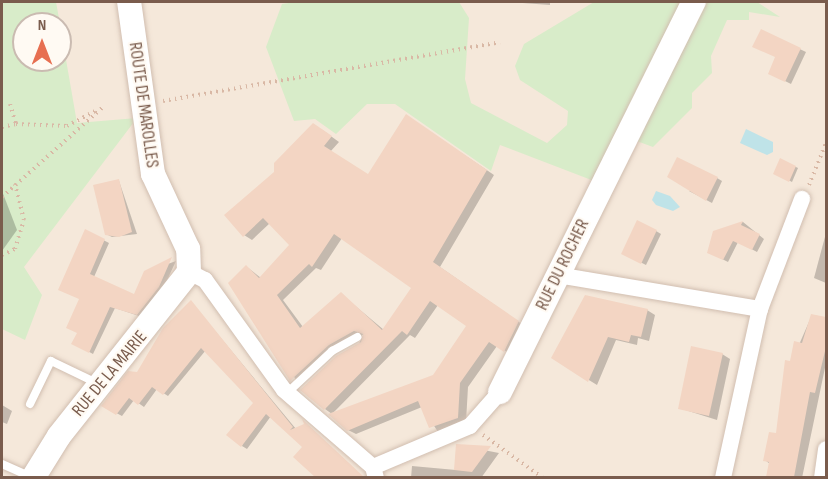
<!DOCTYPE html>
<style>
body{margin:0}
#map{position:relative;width:828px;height:479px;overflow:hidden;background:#fdf6ec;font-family:"Sofia Sans Condensed",sans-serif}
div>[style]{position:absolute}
.residential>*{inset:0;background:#f5e8da}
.green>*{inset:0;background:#d8ecc9}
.water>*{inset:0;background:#bfe3e8}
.shadow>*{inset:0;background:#0003}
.building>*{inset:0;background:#f3d5c3}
.path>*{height:4px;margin-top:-2px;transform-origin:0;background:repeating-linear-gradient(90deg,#d9b8a5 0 1.5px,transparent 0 6px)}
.roads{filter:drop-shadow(0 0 2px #d1beb0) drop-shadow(0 0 2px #d1beb0)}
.lane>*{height:8px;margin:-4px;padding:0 4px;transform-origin:4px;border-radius:4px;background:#fff}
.street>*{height:16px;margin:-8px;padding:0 8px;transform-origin:8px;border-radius:8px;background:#fff}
.secondary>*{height:24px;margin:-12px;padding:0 12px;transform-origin:12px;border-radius:12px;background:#fff}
span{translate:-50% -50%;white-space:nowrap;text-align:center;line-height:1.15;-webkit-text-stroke:4.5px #fffaf3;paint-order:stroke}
.street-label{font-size:18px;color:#7a5c4d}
.frame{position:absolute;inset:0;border:3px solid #7a5c4d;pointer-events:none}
.north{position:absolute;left:12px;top:12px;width:60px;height:60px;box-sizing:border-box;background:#fffaf3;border:2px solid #cabbb1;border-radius:50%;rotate:0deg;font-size:16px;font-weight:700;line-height:24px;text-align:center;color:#7a5c4d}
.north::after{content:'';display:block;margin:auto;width:21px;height:27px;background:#e76f51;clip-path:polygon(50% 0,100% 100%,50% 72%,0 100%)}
</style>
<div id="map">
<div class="residential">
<i style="clip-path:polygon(evenodd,2px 2px,826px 2px,826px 477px,2px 477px,2px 2px,24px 24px,60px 24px,60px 60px,24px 60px,24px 24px)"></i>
</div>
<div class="green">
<i style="clip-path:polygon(2px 2px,56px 2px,60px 24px,24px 24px,24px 60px,60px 60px,60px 25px,77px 123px,137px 118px,24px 267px,42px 295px,25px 340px,2px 329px)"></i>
<i style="clip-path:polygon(295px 2px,459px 2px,469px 18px,465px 79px,471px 103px,547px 143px,567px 125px,568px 111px,520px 80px,515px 66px,524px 44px,594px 2px,757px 2px,780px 17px,749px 12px,749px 20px,727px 20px,711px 56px,712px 73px,692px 93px,692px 108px,653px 147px,615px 133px,594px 181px,500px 145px,491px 171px,395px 104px,367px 104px,336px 134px,315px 119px,294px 121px,266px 47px,282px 4px)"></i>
</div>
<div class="water">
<i style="clip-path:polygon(746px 129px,773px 142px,773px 152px,767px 155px,740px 143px)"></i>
<i style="clip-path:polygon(656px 191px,670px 196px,680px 207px,673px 211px,656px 205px,652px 200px)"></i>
</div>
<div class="shadow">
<i style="clip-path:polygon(509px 2px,550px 2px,550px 5px)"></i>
<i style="clip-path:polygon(762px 31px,806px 52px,791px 84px,775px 76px,777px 57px)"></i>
<i style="clip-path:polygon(evenodd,414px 121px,494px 175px,440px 267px,526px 327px,512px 355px,497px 346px,468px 387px,466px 422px,438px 432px,422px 407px,356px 434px,348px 430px,434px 376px,468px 326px,438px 305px,415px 338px,410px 335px,332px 414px,325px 409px,364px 334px,337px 349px,299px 384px,230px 283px,247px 267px,261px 278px,291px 245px,270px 223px,252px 240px,244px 235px,275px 173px,321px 129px,339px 142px,330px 152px,369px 176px,414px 121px,342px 238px,413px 288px,384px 330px,341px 294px,303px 327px,283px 300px,316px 268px,321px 270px,342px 238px)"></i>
<i style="clip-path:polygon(781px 160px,798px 168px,792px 182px,775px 173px)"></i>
<i style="clip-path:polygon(717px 178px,722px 181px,712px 203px,689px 191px)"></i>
<i style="clip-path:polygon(119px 181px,137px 234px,112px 237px,106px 234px)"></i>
<i style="clip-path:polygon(2px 191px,17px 230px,2px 251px)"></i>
<i style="clip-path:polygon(743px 222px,764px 239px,757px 252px,738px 242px,728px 262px,714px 255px,714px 232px)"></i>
<i style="clip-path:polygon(86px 231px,109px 243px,94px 277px,135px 296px,146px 272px,176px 261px,163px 289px,142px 317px,115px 308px,93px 354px,73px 343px,79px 333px)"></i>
<i style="clip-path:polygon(656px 231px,661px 234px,646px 265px,628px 256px)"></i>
<i style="clip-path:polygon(826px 233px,826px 283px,814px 278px)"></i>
<i style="clip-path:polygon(191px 302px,296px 429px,361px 478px,317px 478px,296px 457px,304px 447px,271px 416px,247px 449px,242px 446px,255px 403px,206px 350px,168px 396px,157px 389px,144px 407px,134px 400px,122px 416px,103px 406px,137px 374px)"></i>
<i style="clip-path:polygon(647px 310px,655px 315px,649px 341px,638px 338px,637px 345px,616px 340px,597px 385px,553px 358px)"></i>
<i style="clip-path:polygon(812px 315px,826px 318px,826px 363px,802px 478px,767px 478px,770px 464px,765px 460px,777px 435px,791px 363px)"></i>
<i style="clip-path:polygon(722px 354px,730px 359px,717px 420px,679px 408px)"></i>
<i style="clip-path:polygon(2px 405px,12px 411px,7px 424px,2px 422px)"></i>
<i style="clip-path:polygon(458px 445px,499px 453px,481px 478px,411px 478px,412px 466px,456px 470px)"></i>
</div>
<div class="building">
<i style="clip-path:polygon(761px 29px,801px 48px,785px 82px,768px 74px,775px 57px,752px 47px)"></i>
<i style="clip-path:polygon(evenodd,406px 114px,487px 170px,433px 262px,519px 321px,504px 352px,489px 342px,460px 383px,458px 418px,429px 428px,418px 401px,347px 431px,328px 414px,433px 375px,466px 326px,430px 301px,407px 335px,402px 331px,324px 410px,300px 390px,336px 356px,361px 342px,363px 334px,354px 331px,329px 345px,290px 381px,228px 283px,246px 265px,259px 278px,289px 245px,263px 218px,243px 237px,224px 215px,274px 172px,274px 163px,313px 123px,332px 136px,324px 146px,368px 174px,406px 114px,334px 234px,411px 288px,382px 330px,341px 292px,300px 328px,277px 295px,309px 264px,312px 267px,334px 234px)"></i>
<i style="clip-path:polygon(677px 157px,718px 177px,706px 201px,667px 177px)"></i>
<i style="clip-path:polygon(780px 158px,796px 166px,789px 182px,773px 174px)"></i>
<i style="clip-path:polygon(119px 179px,132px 232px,119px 237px,105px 235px,93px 185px)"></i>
<i style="clip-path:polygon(637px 220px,657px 230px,641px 264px,621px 254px)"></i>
<i style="clip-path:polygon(743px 221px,741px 225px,760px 234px,752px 250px,733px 241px,723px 260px,707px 253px,713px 231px)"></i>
<i style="clip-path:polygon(85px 229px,105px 239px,90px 274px,134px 294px,144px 271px,172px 257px,159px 287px,137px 315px,110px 307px,89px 353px,71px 344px,77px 333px,66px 328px,79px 299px,58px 290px)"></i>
<i style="clip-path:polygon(585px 295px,648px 309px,641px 337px,631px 335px,629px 342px,608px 337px,588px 382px,551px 358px)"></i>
<i style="clip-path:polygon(191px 300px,293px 427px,290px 430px,304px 424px,302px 419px,364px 477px,315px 477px,293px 457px,302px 447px,266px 414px,241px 447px,226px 435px,253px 403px,201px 348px,163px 395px,152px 387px,138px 405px,129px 398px,116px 415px,101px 406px,128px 371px,137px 372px,163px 328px)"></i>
<i style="clip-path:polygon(811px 314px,826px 317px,826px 347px,815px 393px,810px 392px,794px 477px,766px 477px,769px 462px,763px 461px,769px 432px,776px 433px,785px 360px,790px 361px,794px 341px,802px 343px)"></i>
<i style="clip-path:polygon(691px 346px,723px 353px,709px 416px,678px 409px)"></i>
<i style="clip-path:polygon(456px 444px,491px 446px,472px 472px,454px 470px)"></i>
</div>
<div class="path">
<i style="left:163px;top:101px;width:342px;rotate:-9.9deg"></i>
<i style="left:10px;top:104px;width:21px;rotate:73deg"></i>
<i style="left:16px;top:124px;width:51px;rotate:2.2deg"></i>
<i style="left:67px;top:126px;width:34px;rotate:-28deg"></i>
<i style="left:2px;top:127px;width:14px;rotate:-12deg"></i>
<i style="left:809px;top:185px;width:45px;rotate:-68deg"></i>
<i style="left:2px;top:197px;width:135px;rotate:-41.7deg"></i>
<i style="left:2px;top:255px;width:14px;rotate:-25deg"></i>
<i style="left:15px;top:249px;width:30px;rotate:-73deg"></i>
<i style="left:24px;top:220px;width:37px;rotate:-104deg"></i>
<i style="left:483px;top:435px;width:74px;rotate:35.6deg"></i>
</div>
<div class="roads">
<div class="lane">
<i style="left:287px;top:393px;width:62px;rotate:-43deg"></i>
<i style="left:332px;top:351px;width:29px;rotate:-29deg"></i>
<i style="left:30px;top:404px;width:48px;rotate:-64deg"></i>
<i style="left:51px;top:361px;width:51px;rotate:25.6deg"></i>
<i style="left:2px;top:464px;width:32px;rotate:24deg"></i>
</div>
<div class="street">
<i style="left:189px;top:272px;width:18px;rotate:27deg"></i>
<i style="left:205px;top:280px;width:135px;rotate:54.3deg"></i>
<i style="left:284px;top:390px;width:118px;rotate:40.9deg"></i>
<i style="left:373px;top:467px;width:11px;rotate:75deg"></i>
<i style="left:557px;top:275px;width:206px;rotate:9.5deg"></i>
<i style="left:373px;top:467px;width:105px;rotate:-22.9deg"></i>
<i style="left:470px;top:426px;width:45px;rotate:-48.6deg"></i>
<i style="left:723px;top:478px;width:173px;rotate:-77.7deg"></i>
<i style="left:760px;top:309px;width:118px;rotate:-69.1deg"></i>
<i style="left:822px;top:478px;width:29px;rotate:-82deg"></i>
</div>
<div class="secondary">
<i style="left:500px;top:392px;width:436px;rotate:-63.6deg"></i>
<i style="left:33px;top:478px;width:49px;rotate:-58.2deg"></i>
<i style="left:59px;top:436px;width:209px;rotate:-51.6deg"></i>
<i style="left:189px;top:272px;width:23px;rotate:-92deg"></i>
<i style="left:188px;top:249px;width:83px;rotate:-115deg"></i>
<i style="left:153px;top:174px;width:174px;rotate:-97.9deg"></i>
</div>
</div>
<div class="street-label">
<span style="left:143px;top:105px;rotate:82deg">ROUTE DE MAROLLES</span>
<span style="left:563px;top:265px;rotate:-64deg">RUE DU ROCHER</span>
<span style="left:110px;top:374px;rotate:-50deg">RUE DE LA MAIRIE</span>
</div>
<div class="frame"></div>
<div class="north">N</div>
</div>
